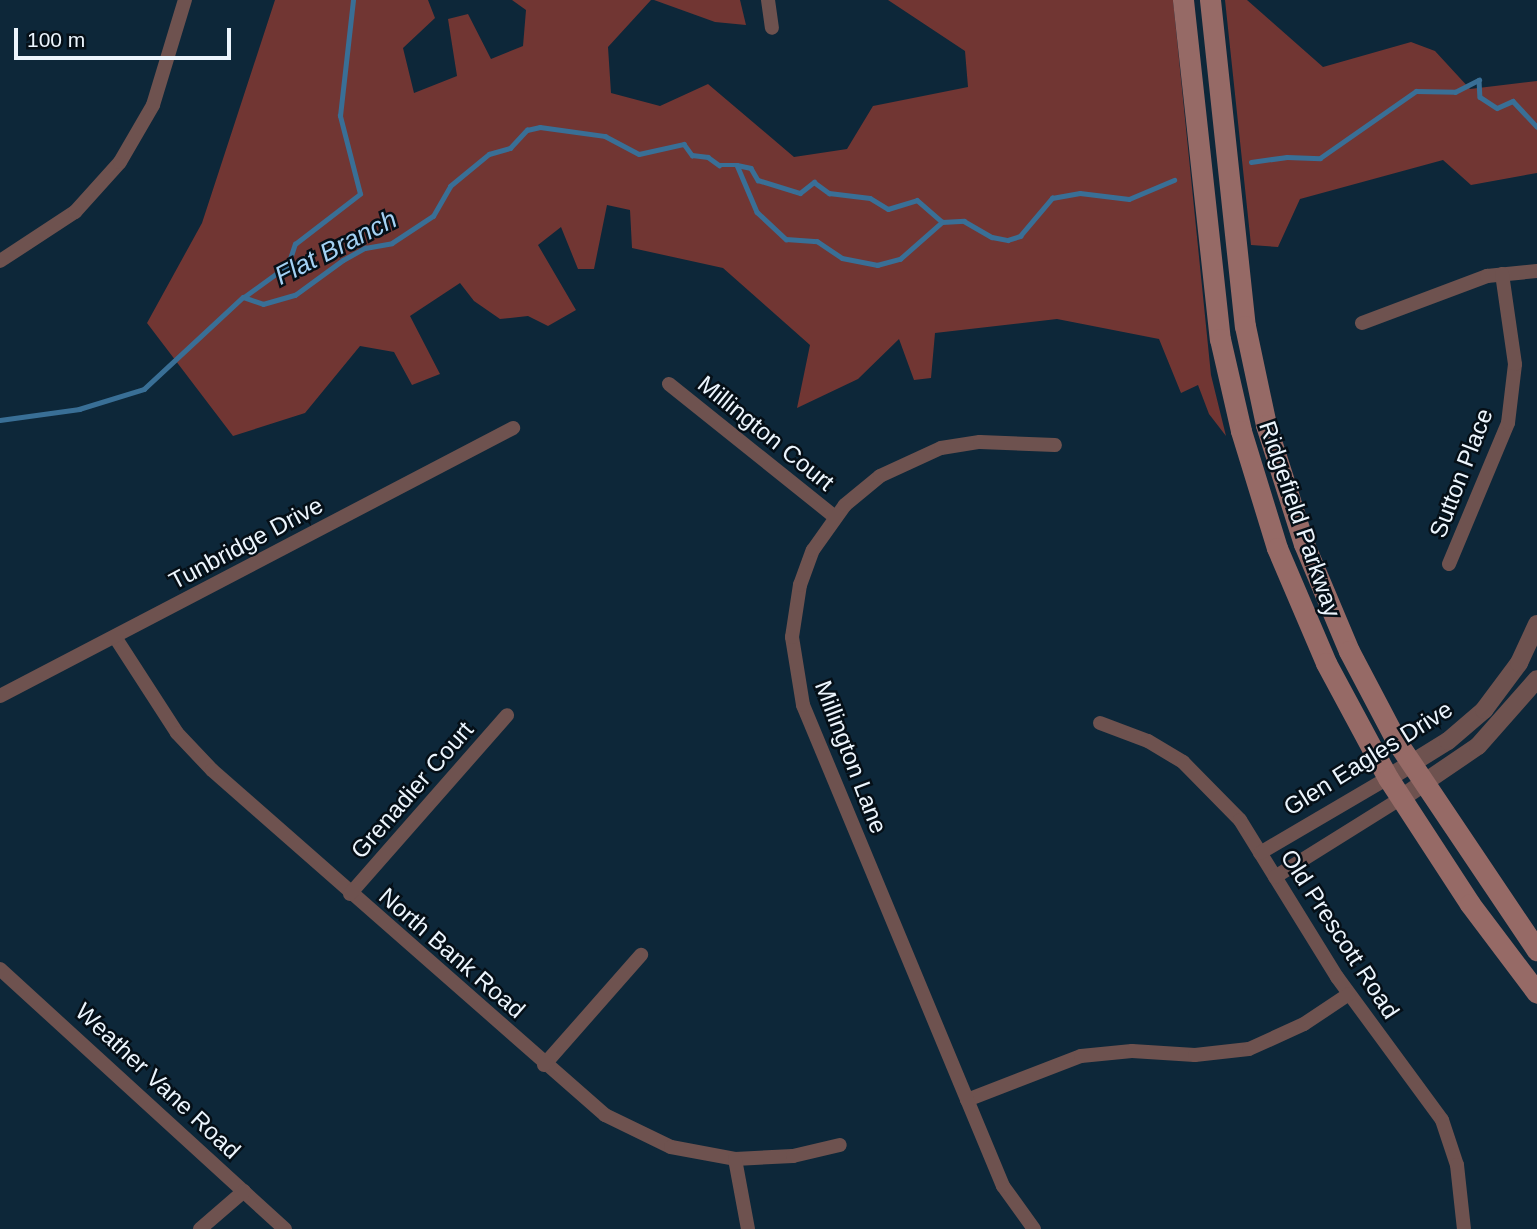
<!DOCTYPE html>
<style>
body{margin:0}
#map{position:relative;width:1537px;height:1229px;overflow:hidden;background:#0d2739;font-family:Helvetica,sans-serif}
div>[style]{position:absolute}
.forest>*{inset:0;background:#713633}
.stream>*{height:4.5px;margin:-2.25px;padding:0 2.25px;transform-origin:2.25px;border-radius:2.25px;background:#396f96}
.minor>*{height:14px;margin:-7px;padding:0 7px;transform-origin:7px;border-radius:7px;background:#6e524f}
.tertiary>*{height:18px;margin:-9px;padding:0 9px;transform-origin:9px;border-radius:9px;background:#6e524f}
.secondary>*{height:21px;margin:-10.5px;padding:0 10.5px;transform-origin:10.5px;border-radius:10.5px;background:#966a66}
span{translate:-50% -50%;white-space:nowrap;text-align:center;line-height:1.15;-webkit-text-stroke:5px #050f17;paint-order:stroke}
.street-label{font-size:24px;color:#ecf5fd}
.water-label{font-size:26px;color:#a4d1f4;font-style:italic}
.scale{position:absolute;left:14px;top:28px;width:217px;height:32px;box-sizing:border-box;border:4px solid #ecf5fd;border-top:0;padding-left:9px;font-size:21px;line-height:24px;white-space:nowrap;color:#ecf5fd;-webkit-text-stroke:5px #050f17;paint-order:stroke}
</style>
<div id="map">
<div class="forest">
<i style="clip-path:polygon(275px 0,428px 0,435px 18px,403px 48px,414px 93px,457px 76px,448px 19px,468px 14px,491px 59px,523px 46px,526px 10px,512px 0,651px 0,608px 47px,611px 93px,660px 106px,708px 84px,794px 157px,847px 149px,873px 106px,968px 87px,965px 51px,888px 0,1173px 0,1211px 375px,1226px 436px,1209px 414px,1198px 385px,1181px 393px,1159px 339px,1057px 319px,935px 333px,931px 378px,914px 380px,899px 339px,858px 379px,797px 408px,810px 345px,723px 268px,632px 248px,630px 210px,607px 205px,594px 269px,578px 269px,561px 227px,538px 245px,576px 310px,548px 326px,528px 316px,500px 319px,474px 301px,460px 283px,410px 316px,440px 374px,412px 385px,394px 352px,360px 346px,305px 413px,233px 436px,147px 323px,202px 223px)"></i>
<i style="clip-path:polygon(654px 0,740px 0,746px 25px,715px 22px)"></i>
<i style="clip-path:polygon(1225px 0,1247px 0,1323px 67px,1411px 42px,1435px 51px,1470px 89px,1537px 81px,1537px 173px,1471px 185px,1443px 160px,1300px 199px,1278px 247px,1251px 245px)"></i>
</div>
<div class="stream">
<i style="left:1251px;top:162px;width:36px;rotate:-8deg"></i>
<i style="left:1287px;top:157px;width:33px;rotate:2deg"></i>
<i style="left:1320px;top:158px;width:117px;rotate:-34.9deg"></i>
<i style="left:1416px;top:91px;width:39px;rotate:1deg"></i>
<i style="left:1455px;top:92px;width:27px;rotate:-27deg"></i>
<i style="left:1479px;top:80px;width:17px;rotate:87deg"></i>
<i style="left:1480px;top:97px;width:20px;rotate:33deg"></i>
<i style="left:1497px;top:108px;width:17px;rotate:-24deg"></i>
<i style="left:1513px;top:101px;width:35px;rotate:47deg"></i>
<i style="left:737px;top:165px;width:14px;rotate:12deg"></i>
<i style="left:751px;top:168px;width:14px;rotate:60deg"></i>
<i style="left:758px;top:180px;width:44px;rotate:17.2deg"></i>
<i style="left:800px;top:193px;width:18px;rotate:-38deg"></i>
<i style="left:814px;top:182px;width:19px;rotate:36deg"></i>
<i style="left:829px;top:193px;width:41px;rotate:7deg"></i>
<i style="left:870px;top:198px;width:21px;rotate:31deg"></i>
<i style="left:888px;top:209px;width:30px;rotate:-17deg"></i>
<i style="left:917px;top:200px;width:33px;rotate:41deg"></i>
<i style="left:244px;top:297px;width:54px;rotate:-36deg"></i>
<i style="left:288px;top:265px;width:22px;rotate:-72deg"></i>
<i style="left:295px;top:244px;width:82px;rotate:-37.6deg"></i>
<i style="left:360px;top:194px;width:81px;rotate:-104.4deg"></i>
<i style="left:340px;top:116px;width:117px;rotate:-83.6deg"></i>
<i style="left:0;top:420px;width:80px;rotate:-7.9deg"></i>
<i style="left:79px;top:409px;width:68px;rotate:-17.1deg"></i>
<i style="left:144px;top:389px;width:135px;rotate:-42.9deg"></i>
<i style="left:243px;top:297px;width:21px;rotate:19deg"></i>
<i style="left:263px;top:304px;width:33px;rotate:-16deg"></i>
<i style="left:295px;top:295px;width:59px;rotate:-36.1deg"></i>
<i style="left:343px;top:260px;width:25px;rotate:-29deg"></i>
<i style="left:365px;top:248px;width:27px;rotate:-10deg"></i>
<i style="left:392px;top:243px;width:49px;rotate:-33.4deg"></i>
<i style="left:433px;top:216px;width:34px;rotate:-60deg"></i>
<i style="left:450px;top:186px;width:50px;rotate:-39.4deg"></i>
<i style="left:489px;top:154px;width:22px;rotate:-16deg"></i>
<i style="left:510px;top:148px;width:25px;rotate:-47deg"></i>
<i style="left:527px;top:130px;width:13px;rotate:-13deg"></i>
<i style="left:540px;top:127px;width:66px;rotate:7.9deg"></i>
<i style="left:605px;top:136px;width:38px;rotate:28deg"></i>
<i style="left:639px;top:154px;width:46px;rotate:-12.5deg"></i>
<i style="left:684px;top:144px;width:14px;rotate:54deg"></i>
<i style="left:692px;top:155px;width:16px;rotate:7deg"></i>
<i style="left:708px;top:157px;width:14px;rotate:36deg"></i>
<i style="left:719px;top:165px;width:18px"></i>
<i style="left:737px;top:165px;width:51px;rotate:66.9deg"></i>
<i style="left:757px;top:212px;width:40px;rotate:43deg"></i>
<i style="left:786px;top:239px;width:31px;rotate:4deg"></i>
<i style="left:817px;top:241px;width:30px;rotate:34deg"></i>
<i style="left:842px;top:258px;width:36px;rotate:11deg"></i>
<i style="left:877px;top:265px;width:24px;rotate:-15deg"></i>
<i style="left:900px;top:259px;width:56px;rotate:-41.4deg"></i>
<i style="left:942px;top:222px;width:22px;rotate:-3deg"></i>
<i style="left:964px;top:221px;width:32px;rotate:30deg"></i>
<i style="left:992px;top:237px;width:16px;rotate:11deg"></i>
<i style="left:1008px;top:240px;width:13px;rotate:-18deg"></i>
<i style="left:1020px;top:236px;width:50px;rotate:-49.9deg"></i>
<i style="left:1052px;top:198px;width:28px;rotate:-10deg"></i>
<i style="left:1080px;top:193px;width:49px;rotate:7deg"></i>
<i style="left:1129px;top:199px;width:49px;rotate:-22.9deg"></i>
</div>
<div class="minor">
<i style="left:768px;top:0;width:28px;rotate:82deg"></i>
<i style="left:0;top:261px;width:90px;rotate:-33.2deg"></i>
<i style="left:75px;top:212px;width:67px;rotate:-48deg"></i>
<i style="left:120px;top:162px;width:66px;rotate:-59.9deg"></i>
<i style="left:153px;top:105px;width:110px;rotate:-73.1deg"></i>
<i style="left:1362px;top:323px;width:134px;rotate:-20.6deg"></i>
<i style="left:1487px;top:276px;width:50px;rotate:-5.7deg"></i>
<i style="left:669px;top:384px;width:213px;rotate:38.7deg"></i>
<i style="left:1449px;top:564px;width:153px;rotate:-67.3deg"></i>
<i style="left:1508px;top:423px;width:59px;rotate:-83.2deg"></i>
<i style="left:1515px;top:364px;width:91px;rotate:-98.2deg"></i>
<i style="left:115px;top:637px;width:114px;rotate:57.1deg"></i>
<i style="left:177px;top:733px;width:51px;rotate:46.6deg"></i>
<i style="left:212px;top:770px;width:523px;rotate:41.28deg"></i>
<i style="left:605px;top:1115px;width:73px;rotate:25.9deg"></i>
<i style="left:671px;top:1147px;width:65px;rotate:10.6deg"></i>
<i style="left:735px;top:1159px;width:58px;rotate:-3deg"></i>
<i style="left:793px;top:1156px;width:48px;rotate:-13.2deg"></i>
<i style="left:0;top:696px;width:579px;rotate:-27.58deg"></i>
<i style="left:1100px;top:723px;width:51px;rotate:20.6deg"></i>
<i style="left:1148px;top:741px;width:41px;rotate:31deg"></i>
<i style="left:1183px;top:762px;width:81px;rotate:45.5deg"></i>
<i style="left:1240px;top:820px;width:185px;rotate:58.3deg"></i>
<i style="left:1337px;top:977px;width:177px;rotate:53.7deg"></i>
<i style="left:1442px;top:1120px;width:47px;rotate:71.6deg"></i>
<i style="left:1457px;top:1165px;width:64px;rotate:83.8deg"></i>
<i style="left:1260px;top:853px;width:148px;rotate:-30.4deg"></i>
<i style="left:1275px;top:877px;width:147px;rotate:-32deg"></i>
<i style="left:350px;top:894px;width:238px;rotate:-48.7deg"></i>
<i style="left:0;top:969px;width:386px;rotate:42.4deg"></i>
<i style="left:544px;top:1065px;width:147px;rotate:-48.6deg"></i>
<i style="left:967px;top:1100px;width:122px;rotate:-21.1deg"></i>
<i style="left:1081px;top:1056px;width:51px;rotate:-5.6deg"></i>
<i style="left:1132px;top:1051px;width:63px;rotate:3.6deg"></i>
<i style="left:1195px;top:1055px;width:54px;rotate:-6.3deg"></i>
<i style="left:1249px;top:1049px;width:60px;rotate:-24.4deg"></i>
<i style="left:1304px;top:1024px;width:54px;rotate:-33.7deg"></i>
<i style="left:735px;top:1159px;width:71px;rotate:79.5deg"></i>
<i style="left:200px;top:1229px;width:58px;rotate:-40.8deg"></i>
<i style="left:1034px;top:1229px;width:53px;rotate:-125.8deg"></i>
<i style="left:1003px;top:1186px;width:521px;rotate:-112.58deg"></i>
<i style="left:803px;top:705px;width:69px;rotate:-99.2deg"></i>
<i style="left:792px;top:637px;width:53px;rotate:-81.3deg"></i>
<i style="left:800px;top:585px;width:37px;rotate:-70deg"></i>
<i style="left:813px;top:550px;width:55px;rotate:-54.6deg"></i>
<i style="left:845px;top:505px;width:45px;rotate:-39.6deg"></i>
<i style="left:880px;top:476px;width:67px;rotate:-24.7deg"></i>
<i style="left:941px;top:448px;width:39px;rotate:-9deg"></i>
<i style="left:980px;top:442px;width:75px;rotate:2.3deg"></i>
</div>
<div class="tertiary">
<i style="left:1388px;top:778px;width:70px;rotate:-31.7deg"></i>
<i style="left:1448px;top:741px;width:48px;rotate:-40.7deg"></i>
<i style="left:1484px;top:710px;width:59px;rotate:-53.3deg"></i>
<i style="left:1519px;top:663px;width:43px;rotate:-65.2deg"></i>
<i style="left:1400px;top:799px;width:94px;rotate:-34.2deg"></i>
<i style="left:1478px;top:746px;width:89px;rotate:-48.6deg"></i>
</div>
<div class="secondary">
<i style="left:1183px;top:0;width:341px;rotate:83.8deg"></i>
<i style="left:1220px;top:339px;width:94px;rotate:77.1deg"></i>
<i style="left:1241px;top:431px;width:122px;rotate:72.9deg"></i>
<i style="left:1277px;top:548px;width:125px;rotate:66.9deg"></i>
<i style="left:1326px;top:663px;width:131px;rotate:61.7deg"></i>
<i style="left:1388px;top:778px;width:150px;rotate:56.9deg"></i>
<i style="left:1470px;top:904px;width:111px;rotate:53deg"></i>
<i style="left:1210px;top:0;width:328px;rotate:83.9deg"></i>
<i style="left:1245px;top:326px;width:101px;rotate:78deg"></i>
<i style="left:1266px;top:425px;width:125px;rotate:72.3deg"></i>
<i style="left:1304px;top:544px;width:116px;rotate:67.2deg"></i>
<i style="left:1349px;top:651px;width:103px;rotate:62.2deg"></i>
<i style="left:1397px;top:742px;width:251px;rotate:56.1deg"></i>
</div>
<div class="street-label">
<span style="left:766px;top:433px;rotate:39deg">Millington Court</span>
<span style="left:1461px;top:473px;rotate:-69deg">Sutton Place</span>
<span style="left:1300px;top:519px;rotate:71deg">Ridgefield Parkway</span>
<span style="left:246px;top:543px;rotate:-28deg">Tunbridge Drive</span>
<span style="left:851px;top:757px;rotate:69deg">Millington Lane</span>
<span style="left:1368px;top:758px;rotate:-32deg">Glen Eagles Drive</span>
<span style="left:412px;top:790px;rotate:-49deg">Grenadier Court</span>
<span style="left:1340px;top:934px;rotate:57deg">Old Prescott Road</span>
<span style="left:452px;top:953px;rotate:41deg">North Bank Road</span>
<span style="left:158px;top:1081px;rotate:43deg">Weather Vane Road</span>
</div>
<div class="water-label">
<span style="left:336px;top:248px;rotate:-27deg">Flat Branch</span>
</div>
<div class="scale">100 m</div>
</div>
